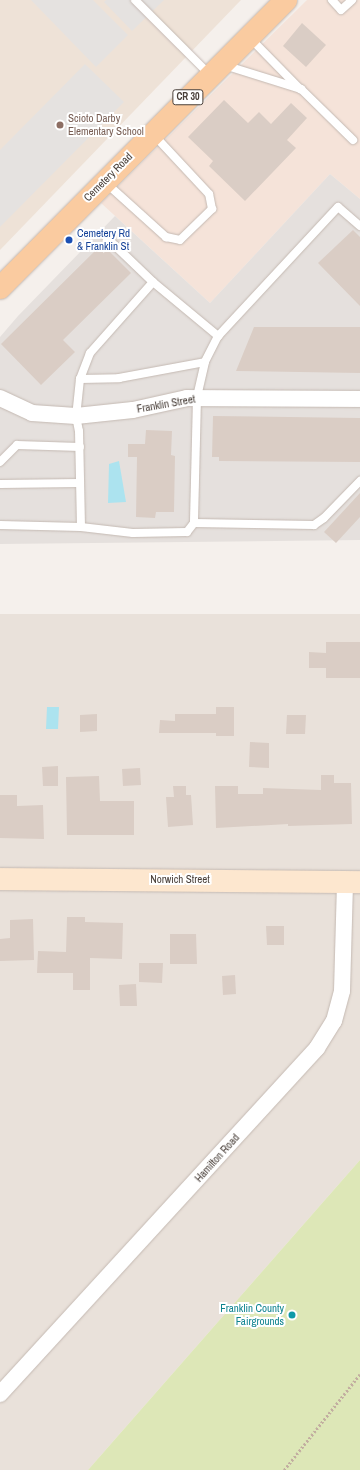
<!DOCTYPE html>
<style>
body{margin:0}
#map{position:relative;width:360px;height:1470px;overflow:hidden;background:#f5f0ec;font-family:"Archivo Narrow",sans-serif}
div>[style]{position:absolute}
.residential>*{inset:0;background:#e9e1da}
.commercial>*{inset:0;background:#f5e3d9}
.industrial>*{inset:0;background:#e5e0dd}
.education>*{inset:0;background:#eee2d7}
.green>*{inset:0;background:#dde7b7}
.parking>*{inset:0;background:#e5e2e0}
.water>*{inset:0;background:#ace3ef}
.building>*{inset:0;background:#dacdc5}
.path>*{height:2.5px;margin-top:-1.25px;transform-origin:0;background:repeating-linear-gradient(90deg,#c2aea0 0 2px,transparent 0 4px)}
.roads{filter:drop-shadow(0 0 1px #c4b9b2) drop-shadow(0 0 1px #c4b9b2)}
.lane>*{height:8px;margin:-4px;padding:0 4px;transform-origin:4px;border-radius:4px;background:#fff}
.street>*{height:16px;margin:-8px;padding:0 8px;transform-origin:8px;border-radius:8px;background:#fff}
.secondary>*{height:22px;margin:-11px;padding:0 11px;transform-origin:11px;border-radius:11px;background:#fde7cf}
.primary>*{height:22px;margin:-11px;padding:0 11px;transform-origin:11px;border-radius:11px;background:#facba0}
.dots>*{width:11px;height:11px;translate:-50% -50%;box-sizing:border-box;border:2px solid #fff;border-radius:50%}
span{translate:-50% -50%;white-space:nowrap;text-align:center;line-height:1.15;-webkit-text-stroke:4px #fff;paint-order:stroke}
.shield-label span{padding:1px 3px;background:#fff;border:1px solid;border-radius:3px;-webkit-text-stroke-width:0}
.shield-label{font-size:10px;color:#4a403a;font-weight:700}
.education-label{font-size:11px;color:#785e54}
.left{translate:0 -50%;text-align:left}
.street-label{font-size:11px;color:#4a403a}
.transit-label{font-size:11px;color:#164399}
.culture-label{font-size:11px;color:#0d838f}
.right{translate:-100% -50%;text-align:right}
</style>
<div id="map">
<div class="residential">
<i style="clip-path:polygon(0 614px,360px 614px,360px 1160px,88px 1470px,0 1470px)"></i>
</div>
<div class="commercial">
<i style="clip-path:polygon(307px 0,360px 0,360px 199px,330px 174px,210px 303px,101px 203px)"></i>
</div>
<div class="industrial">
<i style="clip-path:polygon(330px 174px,360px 199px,360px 540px,0 544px,0 337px,18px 316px,115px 216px,210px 303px)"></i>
</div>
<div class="education">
<i style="clip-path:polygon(0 0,241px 0,0 250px)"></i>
</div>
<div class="green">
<i style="clip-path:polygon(360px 1160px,360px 1470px,88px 1470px)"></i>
</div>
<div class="parking">
<i style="clip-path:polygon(31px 0,93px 0,128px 35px,96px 67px)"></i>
<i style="clip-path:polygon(106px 0,164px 0,132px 31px,104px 2px)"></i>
<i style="clip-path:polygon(85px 64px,124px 102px,0 227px,0 150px)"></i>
</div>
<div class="water">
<i style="clip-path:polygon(119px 461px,126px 502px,108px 503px,109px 464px)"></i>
<i style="clip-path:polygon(47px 707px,59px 707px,58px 729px,46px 729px)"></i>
</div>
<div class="building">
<i style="clip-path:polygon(302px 23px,326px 45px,306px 67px,283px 46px)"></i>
<i style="clip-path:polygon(224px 100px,248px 123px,259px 112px,271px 124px,291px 103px,307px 118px,287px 140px,296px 148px,245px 201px,209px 166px,213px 161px,188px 137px)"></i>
<i style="clip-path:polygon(353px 230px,360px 237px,360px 306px,318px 263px)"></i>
<i style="clip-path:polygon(102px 244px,131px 273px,63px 340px,75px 352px,41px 385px,1px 344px)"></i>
<i style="clip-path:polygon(254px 327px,360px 327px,360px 373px,236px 371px)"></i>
<i style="clip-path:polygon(213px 416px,360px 418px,360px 462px,219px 461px,219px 457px,212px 457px)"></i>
<i style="clip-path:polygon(146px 430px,172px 431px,171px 455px,175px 456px,174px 512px,156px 512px,155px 518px,136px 517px,137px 457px,128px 457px,128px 444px,145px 444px)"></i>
<i style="clip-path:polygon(360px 493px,360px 517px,336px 543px,324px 532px)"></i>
<i style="clip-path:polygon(326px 642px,360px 642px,360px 678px,326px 678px,326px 668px,309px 668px,309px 652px,326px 653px)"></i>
<i style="clip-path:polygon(216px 707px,234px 707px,234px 736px,216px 736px,216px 733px,159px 733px,160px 720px,175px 721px,175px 714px,216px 714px)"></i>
<i style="clip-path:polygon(97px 714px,97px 731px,80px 732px,80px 715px)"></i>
<i style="clip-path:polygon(287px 715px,306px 715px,305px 734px,286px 734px)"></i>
<i style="clip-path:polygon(250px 742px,269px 743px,269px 768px,249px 767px)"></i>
<i style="clip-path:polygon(58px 766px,58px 786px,43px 786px,42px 767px)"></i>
<i style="clip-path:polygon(140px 768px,141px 785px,123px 786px,122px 769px)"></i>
<i style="clip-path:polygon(321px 775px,334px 775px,334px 783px,351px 783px,352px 824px,288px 826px,288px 824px,216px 828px,215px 786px,238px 786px,238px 794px,263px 794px,263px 788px,321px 790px)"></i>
<i style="clip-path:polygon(99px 776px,100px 801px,134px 801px,134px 835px,67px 835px,66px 777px)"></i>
<i style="clip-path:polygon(173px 786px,186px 786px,186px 795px,191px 795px,193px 825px,168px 827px,166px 797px,174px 797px)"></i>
<i style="clip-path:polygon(0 795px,17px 795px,17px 806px,43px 805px,44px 839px,0 838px)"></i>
<i style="clip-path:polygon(67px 917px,85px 917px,85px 922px,123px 923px,122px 959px,90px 958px,90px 990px,73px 990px,73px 973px,37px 973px,38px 951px,66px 952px)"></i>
<i style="clip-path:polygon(33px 919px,34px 960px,0 961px,0 939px,10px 938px,10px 920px)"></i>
<i style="clip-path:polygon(266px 926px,284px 926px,284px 945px,267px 945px)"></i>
<i style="clip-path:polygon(170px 934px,196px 934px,197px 964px,170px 964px)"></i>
<i style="clip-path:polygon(139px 963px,163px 963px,162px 983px,139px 982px)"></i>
<i style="clip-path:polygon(235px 975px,236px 994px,223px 995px,222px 976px)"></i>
<i style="clip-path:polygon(136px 984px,137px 1006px,120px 1006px,119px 985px)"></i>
</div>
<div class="path">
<i style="left:284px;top:1470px;width:122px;rotate:-51.6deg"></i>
</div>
<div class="roads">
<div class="lane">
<i style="left:135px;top:0;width:106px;rotate:45deg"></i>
<i style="left:332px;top:0;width:13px;rotate:48deg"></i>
<i style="left:341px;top:10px;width:15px;rotate:-42deg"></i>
<i style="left:249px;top:37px;width:73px;rotate:45.6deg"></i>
<i style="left:224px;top:65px;width:81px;rotate:17.3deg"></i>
<i style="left:301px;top:89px;width:73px;rotate:44.4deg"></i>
<i style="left:106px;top:183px;width:81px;rotate:42deg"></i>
<i style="left:166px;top:237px;width:14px;rotate:12deg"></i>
<i style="left:180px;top:240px;width:45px;rotate:-44.1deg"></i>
<i style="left:212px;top:209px;width:15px;rotate:-101deg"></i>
<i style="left:209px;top:194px;width:81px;rotate:-133deg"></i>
<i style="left:360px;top:226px;width:29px;rotate:-139deg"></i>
<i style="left:338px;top:207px;width:176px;rotate:132.9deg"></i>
<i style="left:218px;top:336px;width:29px;rotate:117deg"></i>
<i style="left:205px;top:362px;width:37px;rotate:103deg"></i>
<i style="left:197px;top:398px;width:125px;rotate:91.4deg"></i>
<i style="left:194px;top:523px;width:120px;rotate:1deg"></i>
<i style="left:314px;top:525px;width:12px;rotate:-35deg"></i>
<i style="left:324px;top:518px;width:52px;rotate:-45.8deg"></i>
<i style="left:106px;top:237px;width:65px;rotate:43.8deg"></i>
<i style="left:153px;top:282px;width:85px;rotate:39.7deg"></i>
<i style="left:153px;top:282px;width:95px;rotate:131.6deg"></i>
<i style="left:90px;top:353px;width:28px;rotate:111deg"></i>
<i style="left:80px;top:379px;width:37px;rotate:96deg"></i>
<i style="left:76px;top:416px;width:15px;rotate:79deg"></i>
<i style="left:79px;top:431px;width:96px;rotate:88.8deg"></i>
<i style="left:81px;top:527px;width:52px;rotate:6.6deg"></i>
<i style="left:133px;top:533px;width:54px;rotate:-1.1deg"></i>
<i style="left:187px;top:532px;width:11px;rotate:-52deg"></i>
<i style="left:80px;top:379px;width:39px;rotate:-1deg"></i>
<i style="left:119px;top:378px;width:87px;rotate:-10.5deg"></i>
<i style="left:0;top:462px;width:24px;rotate:-45deg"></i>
<i style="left:17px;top:445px;width:63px;rotate:1.8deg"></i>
<i style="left:0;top:484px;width:80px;rotate:-0.7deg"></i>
<i style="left:0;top:525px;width:81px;rotate:1.4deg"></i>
</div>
<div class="street">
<i style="left:0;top:398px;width:35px;rotate:25deg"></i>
<i style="left:32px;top:413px;width:44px;rotate:3.9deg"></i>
<i style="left:76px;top:416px;width:57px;rotate:-6deg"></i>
<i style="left:133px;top:410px;width:55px;rotate:-12.5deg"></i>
<i style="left:187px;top:398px;width:173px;rotate:0.3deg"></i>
<i style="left:0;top:1394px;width:469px;rotate:-47.5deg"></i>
<i style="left:317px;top:1048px;width:32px;rotate:-58deg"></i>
<i style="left:334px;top:1021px;width:31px;rotate:-75deg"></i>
<i style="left:342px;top:991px;width:109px;rotate:-88.4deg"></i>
</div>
<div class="secondary">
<i style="left:0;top:879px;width:360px;rotate:0.5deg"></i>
</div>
<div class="primary">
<i style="left:0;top:288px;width:406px;rotate:-45.2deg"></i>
</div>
</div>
<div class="dots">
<i style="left:60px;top:125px;background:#8d6e63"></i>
<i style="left:69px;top:240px;background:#1a4fb4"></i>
<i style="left:292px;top:1315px;background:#0f9aa8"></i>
</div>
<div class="shield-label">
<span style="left:188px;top:97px">CR 30</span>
</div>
<div class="education-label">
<span class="left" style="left:68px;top:125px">Scioto Darby<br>Elementary School</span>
</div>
<div class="street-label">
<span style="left:108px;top:177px;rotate:-45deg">Cemetery Road</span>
<span style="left:166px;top:404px;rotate:-10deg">Franklin Street</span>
<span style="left:180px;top:879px">Norwich Street</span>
<span style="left:217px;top:1158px;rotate:-48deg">Hamilton Road</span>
</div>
<div class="transit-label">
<span class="left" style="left:77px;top:240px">Cemetery Rd<br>&amp; Franklin St</span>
</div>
<div class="culture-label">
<span class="right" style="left:284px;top:1315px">Franklin County<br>Fairgrounds</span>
</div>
</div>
